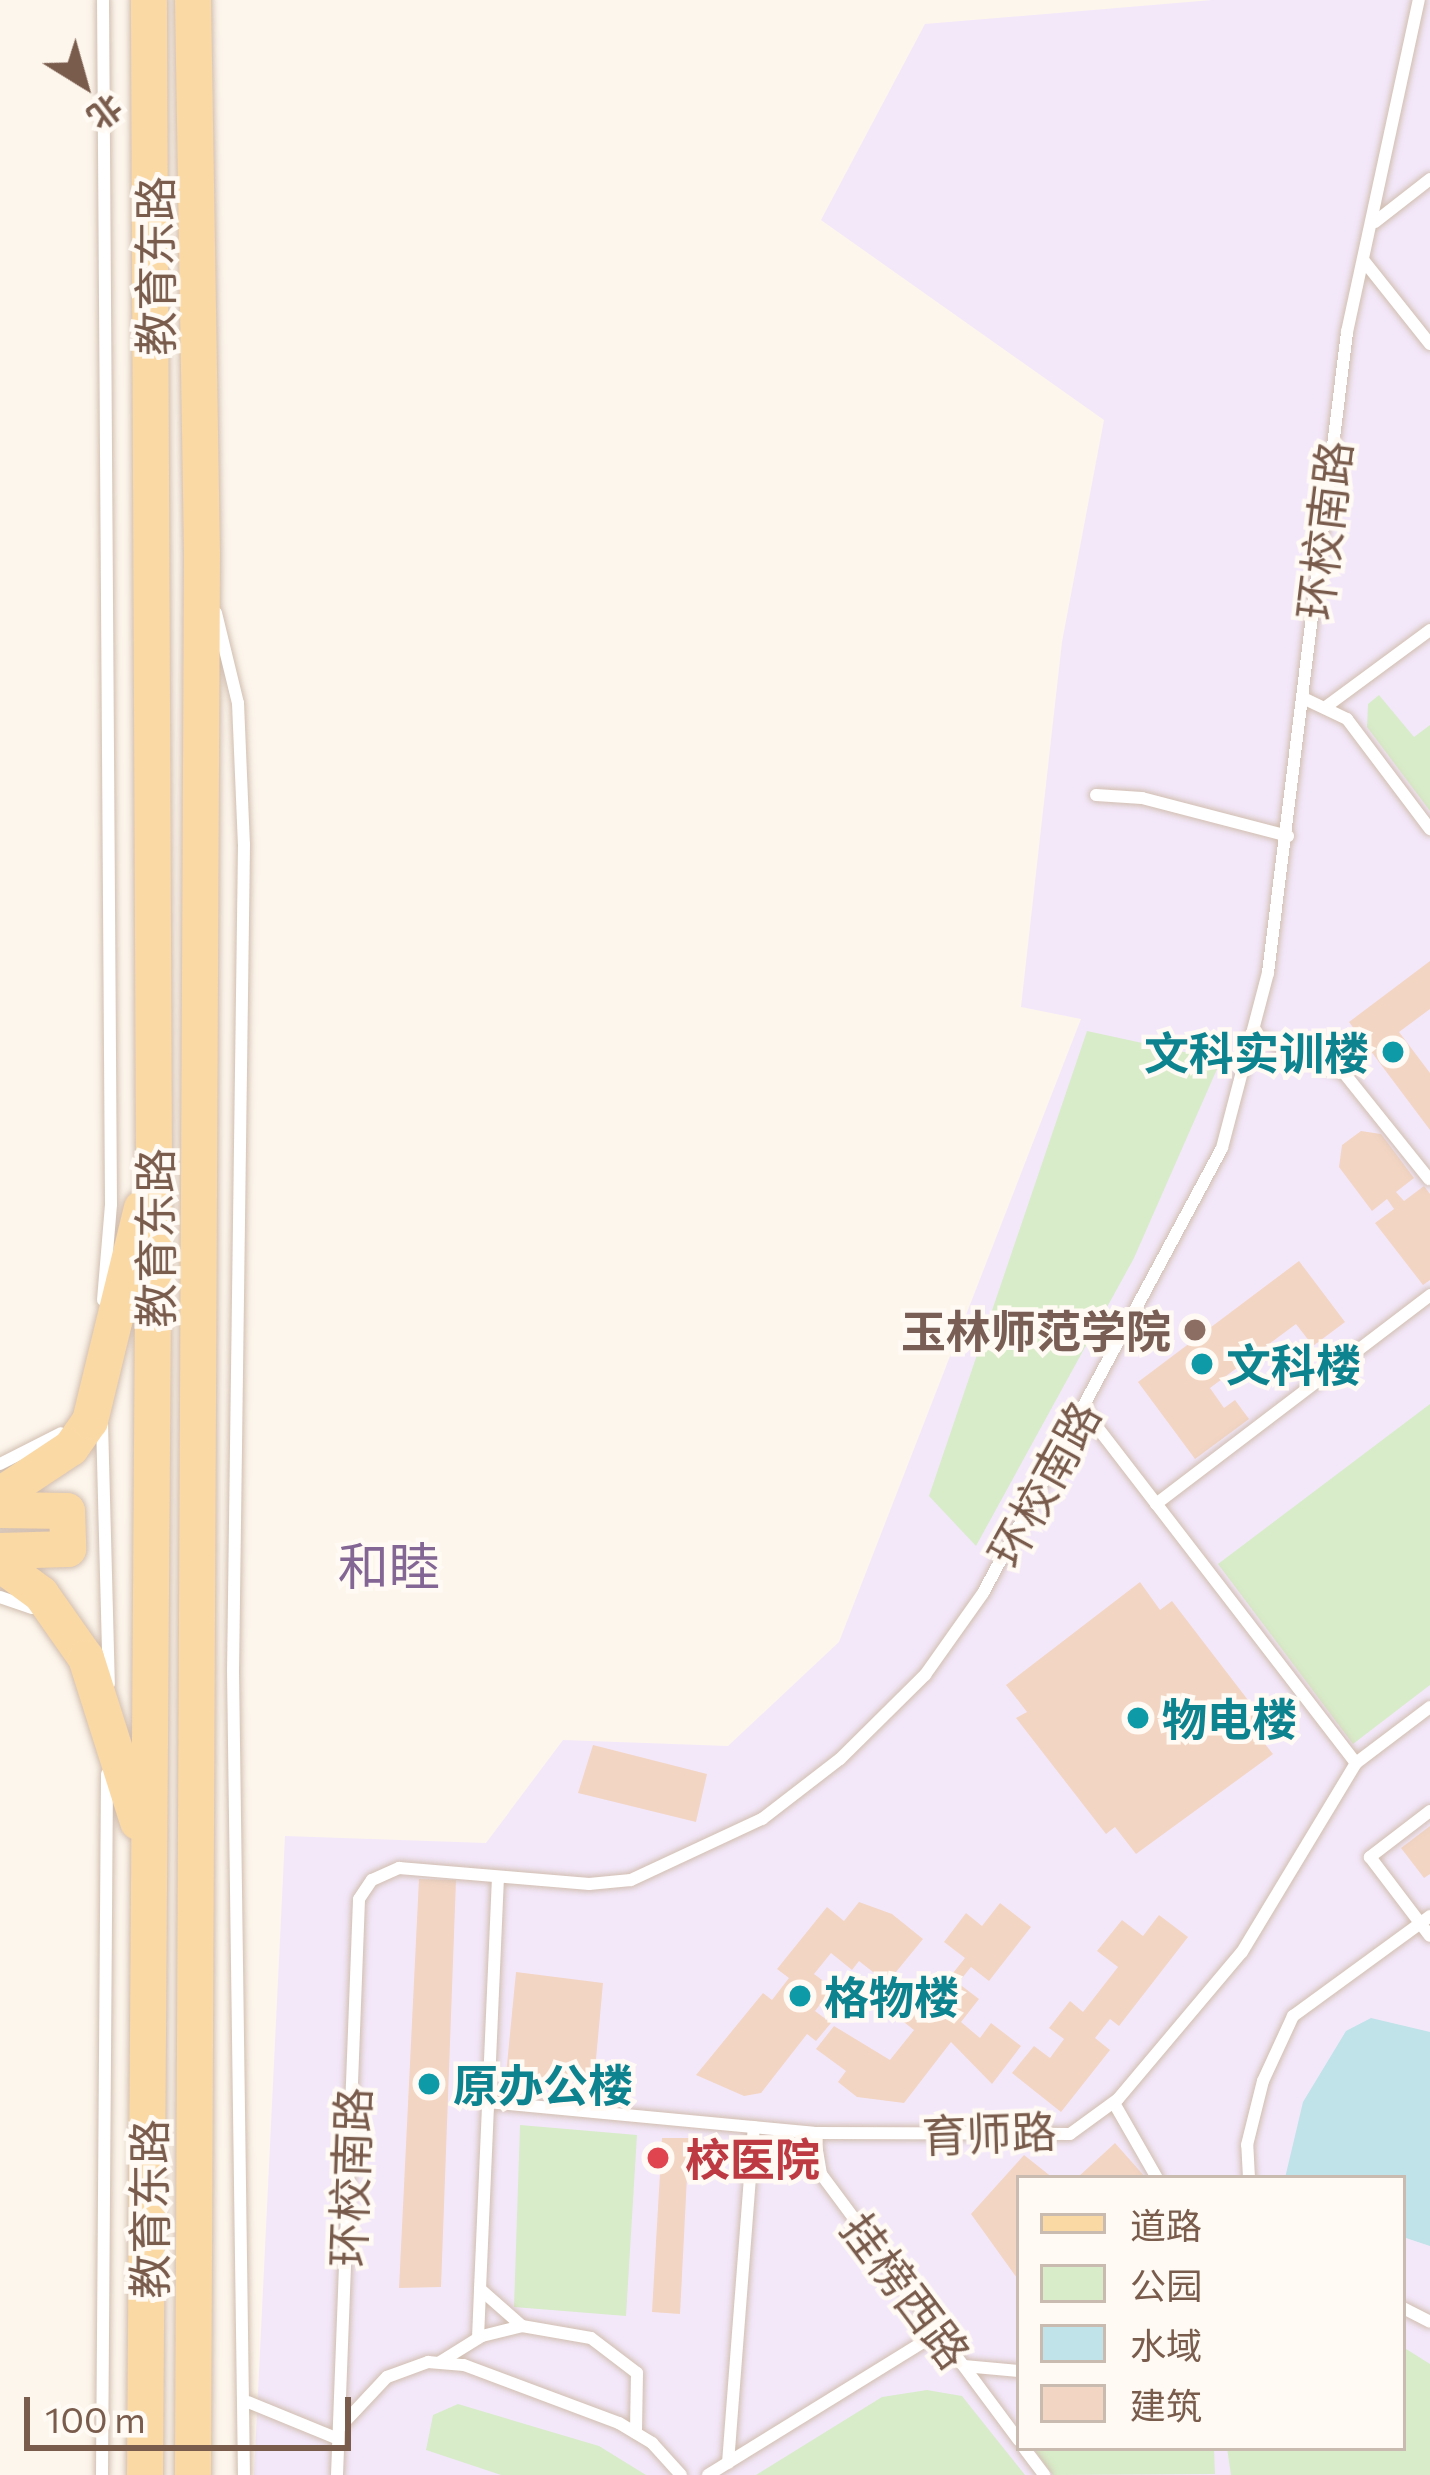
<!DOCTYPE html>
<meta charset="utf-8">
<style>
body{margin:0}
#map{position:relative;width:1430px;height:2475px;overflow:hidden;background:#fdf6ec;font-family:Commissioner,"Noto Sans SC",sans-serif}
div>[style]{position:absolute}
.education>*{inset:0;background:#f3e8fa}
.green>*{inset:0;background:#d8ecc9}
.water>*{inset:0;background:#bfe3e8}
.building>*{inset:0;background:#f3d5c3}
.roads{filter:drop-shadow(0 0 3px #d1beb0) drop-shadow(0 0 3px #d1beb0)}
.lane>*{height:12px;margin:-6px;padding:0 6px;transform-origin:6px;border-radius:6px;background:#fff}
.primary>*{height:36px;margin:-18px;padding:0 18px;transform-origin:18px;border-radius:18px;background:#fbd9a5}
.dots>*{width:33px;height:33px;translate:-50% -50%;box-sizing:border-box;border:6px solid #fffaf3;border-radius:50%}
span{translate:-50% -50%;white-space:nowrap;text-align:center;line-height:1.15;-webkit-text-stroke:9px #fffaf3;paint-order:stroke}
.street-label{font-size:45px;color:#7a5c4d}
.culture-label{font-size:45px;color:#0d838f;font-weight:700}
.right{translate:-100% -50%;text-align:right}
.left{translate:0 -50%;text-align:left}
.education-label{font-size:45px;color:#785e54;font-weight:700}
.health-label{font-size:45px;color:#be3a42;font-weight:700}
.quarter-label{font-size:51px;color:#846695}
.legend{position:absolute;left:1016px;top:2175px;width:390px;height:276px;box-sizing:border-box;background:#fffaf3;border:3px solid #cabbb1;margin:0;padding:15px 21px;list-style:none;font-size:36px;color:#7a5c4d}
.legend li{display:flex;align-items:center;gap:24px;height:60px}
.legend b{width:60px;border:3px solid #cabbb1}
.north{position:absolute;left:24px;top:24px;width:120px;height:120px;-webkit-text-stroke:9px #fffaf3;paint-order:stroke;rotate:143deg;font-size:33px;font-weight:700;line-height:48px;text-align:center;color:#7a5c4d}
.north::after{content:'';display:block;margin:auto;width:42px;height:54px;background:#7a5c4d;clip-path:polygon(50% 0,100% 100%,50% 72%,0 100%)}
.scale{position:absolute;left:24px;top:2397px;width:327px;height:54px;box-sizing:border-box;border:6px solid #7a5c4d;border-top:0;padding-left:15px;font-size:36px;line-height:42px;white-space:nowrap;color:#7a5c4d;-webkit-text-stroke:9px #fffaf3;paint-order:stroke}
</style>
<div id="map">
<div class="education">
<i style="clip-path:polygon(evenodd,1212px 0,1430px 0,1430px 2475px,254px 2475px,285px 1836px,486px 1843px,563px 1740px,728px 1746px,839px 1642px,1081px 1019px,1021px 1007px,1062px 642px,1104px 420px,821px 220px,925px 24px,1212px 0,1019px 2178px,1403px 2178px,1403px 2448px,1019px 2448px,1019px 2178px)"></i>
</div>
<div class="green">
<i style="clip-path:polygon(1379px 695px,1414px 737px,1430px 725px,1430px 811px,1367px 727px,1368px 704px)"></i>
<i style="clip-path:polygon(1087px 1031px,1221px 1060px,1134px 1258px,976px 1546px,929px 1496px)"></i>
<i style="clip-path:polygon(1430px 1404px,1430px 1685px,1353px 1744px,1218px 1564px)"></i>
<i style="clip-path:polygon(520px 2125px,637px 2135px,626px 2316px,514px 2307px)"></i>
<i style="clip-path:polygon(1403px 2347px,1430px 2364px,1430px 2475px,1231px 2475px,1227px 2448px,1403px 2448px)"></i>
<i style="clip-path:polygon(927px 2390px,962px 2396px,1025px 2475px,756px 2475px,882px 2397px)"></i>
<i style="clip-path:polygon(458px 2404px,599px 2446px,646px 2475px,501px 2475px,426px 2450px,433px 2415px)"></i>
<i style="clip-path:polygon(1033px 2448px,1214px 2448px,1215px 2474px,1053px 2475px)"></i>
</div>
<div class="water">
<i style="clip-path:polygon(1371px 2018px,1430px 2032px,1430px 2246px,1403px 2237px,1403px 2178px,1285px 2178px,1303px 2102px,1346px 2031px)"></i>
</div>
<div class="building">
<i style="clip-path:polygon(1430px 961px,1430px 1009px,1399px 1032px,1430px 1073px,1430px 1130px,1349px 1022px)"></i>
<i style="clip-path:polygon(1361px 1131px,1381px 1134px,1414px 1178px,1396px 1192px,1404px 1201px,1424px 1186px,1430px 1194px,1430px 1280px,1423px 1285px,1375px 1223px,1394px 1209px,1387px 1199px,1372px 1211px,1339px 1167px,1342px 1145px)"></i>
<i style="clip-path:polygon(1299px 1261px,1345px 1322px,1313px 1346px,1296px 1324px,1210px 1388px,1224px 1408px,1235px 1400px,1249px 1419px,1195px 1459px,1138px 1382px)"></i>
<i style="clip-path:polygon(1140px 1582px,1160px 1610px,1172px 1601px,1261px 1717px,1250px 1725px,1273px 1754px,1136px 1854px,1115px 1827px,1106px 1834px,1016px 1718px,1027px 1712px,1006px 1685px)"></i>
<i style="clip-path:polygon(593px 1745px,707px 1774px,696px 1822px,578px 1793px)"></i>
<i style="clip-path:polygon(1430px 1826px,1430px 1874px,1424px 1878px,1401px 1848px)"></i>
<i style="clip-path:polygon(419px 1879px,456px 1880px,441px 2287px,399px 2288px)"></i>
<i style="clip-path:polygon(859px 1902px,892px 1914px,923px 1939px,887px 1983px,859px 1961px,852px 1970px,831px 1953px,814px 1974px,833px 1988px,815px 2011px,831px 2023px,816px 2041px,807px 2034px,761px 2093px,744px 2096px,696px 2075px,763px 1993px,772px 2000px,789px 1978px,777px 1969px,827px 1907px,844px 1921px)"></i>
<i style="clip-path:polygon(1000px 1903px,1031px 1927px,989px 1981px,971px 1967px,958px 1983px,979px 1999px,961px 2022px,980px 2038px,991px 2023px,1021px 2046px,992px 2084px,951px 2042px,904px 2103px,857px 2097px,838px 2082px,846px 2071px,816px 2049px,834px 2026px,890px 2060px,914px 2030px,896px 2016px,911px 1997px,925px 2008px,965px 1958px,944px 1942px,966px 1913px,982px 1926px)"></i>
<i style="clip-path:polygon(1159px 1915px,1188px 1937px,1119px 2026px,1110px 2019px,1095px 2038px,1110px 2050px,1061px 2112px,1012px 2073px,1034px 2046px,1050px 2058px,1064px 2039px,1049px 2028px,1070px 2001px,1083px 2012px,1118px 1967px,1097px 1951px,1122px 1920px,1143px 1936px)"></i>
<i style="clip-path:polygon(516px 1972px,603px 1983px,594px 2081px,506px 2075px)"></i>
<i style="clip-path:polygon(662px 2138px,689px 2138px,680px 2314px,652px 2312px)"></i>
<i style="clip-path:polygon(1115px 2143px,1146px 2178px,1077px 2178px)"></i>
<i style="clip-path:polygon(1024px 2155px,1053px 2178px,1019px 2178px,1019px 2281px,971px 2214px)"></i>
</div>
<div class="roads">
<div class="lane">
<i style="left:1375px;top:222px;width:70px;rotate:-38deg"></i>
<i style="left:1364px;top:261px;width:106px;rotate:51.5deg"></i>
<i style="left:216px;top:613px;width:93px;rotate:76.3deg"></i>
<i style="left:238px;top:703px;width:141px;rotate:87.6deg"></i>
<i style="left:244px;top:844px;width:826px;rotate:90.76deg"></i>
<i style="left:233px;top:1670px;width:805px;rotate:89.22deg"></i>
<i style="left:1303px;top:698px;width:49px;rotate:25.5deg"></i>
<i style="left:1347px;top:719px;width:138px;rotate:53deg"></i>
<i style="left:1327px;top:706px;width:128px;rotate:-36.4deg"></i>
<i style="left:1096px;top:795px;width:46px;rotate:3.7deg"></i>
<i style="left:1142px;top:798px;width:151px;rotate:14.6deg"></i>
<i style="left:1255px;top:1035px;width:97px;rotate:23.1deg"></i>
<i style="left:1344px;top:1073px;width:136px;rotate:51.3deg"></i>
<i style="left:103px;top:1300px;width:96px;rotate:-85.2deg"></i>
<i style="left:111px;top:1204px;width:1204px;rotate:-90.38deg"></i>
<i style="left:1084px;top:1410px;width:446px;rotate:52.4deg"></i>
<i style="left:102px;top:1422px;width:262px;rotate:88.5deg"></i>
<i style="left:0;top:1464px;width:68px;rotate:-26.9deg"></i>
<i style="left:1156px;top:1504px;width:345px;rotate:-37.3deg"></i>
<i style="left:0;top:1597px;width:34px;rotate:19deg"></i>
<i style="left:1430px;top:1811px;width:76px;rotate:142.5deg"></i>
<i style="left:1370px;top:1857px;width:99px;rotate:52.8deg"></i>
<i style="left:498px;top:1877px;width:412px;rotate:92.5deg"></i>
<i style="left:480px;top:2289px;width:56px;rotate:41.4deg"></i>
<i style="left:488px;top:2102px;width:327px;rotate:5.4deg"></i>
<i style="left:814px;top:2133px;width:256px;rotate:0.2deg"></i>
<i style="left:1070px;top:2134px;width:59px;rotate:-36.1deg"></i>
<i style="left:1118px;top:2099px;width:192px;rotate:-49.9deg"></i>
<i style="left:1242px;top:1952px;width:221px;rotate:-58.9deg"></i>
<i style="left:1356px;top:1763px;width:93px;rotate:-37.1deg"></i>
<i style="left:1114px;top:2103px;width:86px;rotate:60.2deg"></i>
<i style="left:814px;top:2133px;width:42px;rotate:80.3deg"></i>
<i style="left:821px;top:2174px;width:332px;rotate:53.4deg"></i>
<i style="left:1249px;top:2178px;width:33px;rotate:-93deg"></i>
<i style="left:1247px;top:2145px;width:66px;rotate:-76deg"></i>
<i style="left:1263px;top:2081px;width:72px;rotate:-65.2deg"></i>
<i style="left:1293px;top:2016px;width:170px;rotate:-36.1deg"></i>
<i style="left:1403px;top:2308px;width:30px;rotate:27deg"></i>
<i style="left:478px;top:2338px;width:47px;rotate:-87.6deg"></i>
<i style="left:440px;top:2362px;width:49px;rotate:-31.8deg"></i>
<i style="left:482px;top:2336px;width:41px;rotate:-14deg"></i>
<i style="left:522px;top:2326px;width:70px;rotate:9.9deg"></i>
<i style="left:591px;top:2338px;width:58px;rotate:37.3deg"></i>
<i style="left:637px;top:2373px;width:60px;rotate:91deg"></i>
<i style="left:964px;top:2366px;width:55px;rotate:5.2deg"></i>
<i style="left:248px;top:2402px;width:97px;rotate:22.3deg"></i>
<i style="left:340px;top:2427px;width:69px;rotate:-46.8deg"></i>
<i style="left:387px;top:2377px;width:44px;rotate:-20.1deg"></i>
<i style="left:428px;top:2362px;width:36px;rotate:5deg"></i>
<i style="left:464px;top:2365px;width:165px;rotate:20.5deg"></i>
<i style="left:619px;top:2423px;width:39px;rotate:31deg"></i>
<i style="left:652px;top:2443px;width:43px;rotate:47.8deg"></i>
<i style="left:1024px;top:2448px;width:34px;rotate:53deg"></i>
<i style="left:728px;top:2463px;width:337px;rotate:-85.6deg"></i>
<i style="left:102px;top:2475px;width:701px;rotate:-89.59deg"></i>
<i style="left:337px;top:2475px;width:576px;rotate:-87.81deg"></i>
<i style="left:359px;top:1899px;width:23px;rotate:-56deg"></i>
<i style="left:372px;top:1880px;width:30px;rotate:-24deg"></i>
<i style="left:399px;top:1868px;width:191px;rotate:4.8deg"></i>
<i style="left:589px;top:1884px;width:42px;rotate:-5.4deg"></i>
<i style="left:631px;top:1880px;width:145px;rotate:-25deg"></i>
<i style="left:762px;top:1819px;width:98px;rotate:-37.6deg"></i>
<i style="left:840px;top:1759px;width:120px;rotate:-44.7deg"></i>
<i style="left:925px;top:1675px;width:100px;rotate:-54.7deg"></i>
<i style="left:983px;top:1593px;width:505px;rotate:-61.76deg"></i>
<i style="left:1222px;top:1148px;width:181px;rotate:-75.3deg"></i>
<i style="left:1268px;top:973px;width:646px;rotate:-82.97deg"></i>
<i style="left:1347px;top:332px;width:340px;rotate:-77.8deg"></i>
<i style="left:708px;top:2475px;width:270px;rotate:-31.7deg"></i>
</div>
<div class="primary">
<i style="left:193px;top:0;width:554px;rotate:89.07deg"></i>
<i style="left:202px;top:554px;width:1921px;rotate:90.27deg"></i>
<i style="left:0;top:1495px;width:85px;rotate:-33.5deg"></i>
<i style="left:71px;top:1448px;width:33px;rotate:-55deg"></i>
<i style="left:90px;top:1421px;width:219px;rotate:-76.3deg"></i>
<i style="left:0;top:1510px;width:67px;rotate:0.9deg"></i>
<i style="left:67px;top:1511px;width:38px;rotate:88deg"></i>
<i style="left:68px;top:1549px;width:68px;rotate:178.3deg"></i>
<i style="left:0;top:1564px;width:51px;rotate:36.2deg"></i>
<i style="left:41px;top:1594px;width:78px;rotate:54.9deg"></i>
<i style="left:86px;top:1658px;width:172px;rotate:72.4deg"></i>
<i style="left:145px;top:2475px;width:1311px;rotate:-89.61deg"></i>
<i style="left:154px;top:1164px;width:1164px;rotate:-90.25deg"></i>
</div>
</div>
<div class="dots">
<i style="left:1393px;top:1052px;background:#0f9aa8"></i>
<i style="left:1195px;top:1330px;background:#8d6e63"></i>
<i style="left:1202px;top:1364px;background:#0f9aa8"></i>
<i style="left:1138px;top:1718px;background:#0f9aa8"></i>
<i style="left:800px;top:1996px;background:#0f9aa8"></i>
<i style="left:429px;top:2084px;background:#0f9aa8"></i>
<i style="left:658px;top:2158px;background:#e0444e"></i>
</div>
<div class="street-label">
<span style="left:154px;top:266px;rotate:-90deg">教育东路</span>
<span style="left:1323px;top:530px;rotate:-83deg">环校南路</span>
<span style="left:154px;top:1238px;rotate:-90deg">教育东路</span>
<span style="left:1043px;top:1483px;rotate:-61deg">环校南路</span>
<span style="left:989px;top:2132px;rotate:-2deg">育师路</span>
<span style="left:349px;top:2177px;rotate:-88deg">环校南路</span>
<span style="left:148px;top:2209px;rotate:-90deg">教育东路</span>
<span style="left:907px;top:2290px;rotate:53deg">挂榜西路</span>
</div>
<div class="culture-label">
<span class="right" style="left:1369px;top:1052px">文科实训楼</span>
<span class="left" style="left:1226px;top:1364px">文科楼</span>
<span class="left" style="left:1162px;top:1718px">物电楼</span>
<span class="left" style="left:824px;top:1996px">格物楼</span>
<span class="left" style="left:453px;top:2084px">原办公楼</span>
</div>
<div class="education-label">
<span class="right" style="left:1171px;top:1330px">玉林师范学院</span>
</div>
<div class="health-label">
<span class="left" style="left:685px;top:2158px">校医院</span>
</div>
<div class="quarter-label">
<span style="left:389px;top:1565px">和睦</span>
</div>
<ul class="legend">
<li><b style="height:15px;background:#fbd9a5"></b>道路</li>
<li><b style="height:33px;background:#d8ecc9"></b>公园</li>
<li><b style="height:33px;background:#bfe3e8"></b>水域</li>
<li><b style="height:33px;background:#f3d5c3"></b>建筑</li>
</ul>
<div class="north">北</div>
<div class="scale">100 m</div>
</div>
